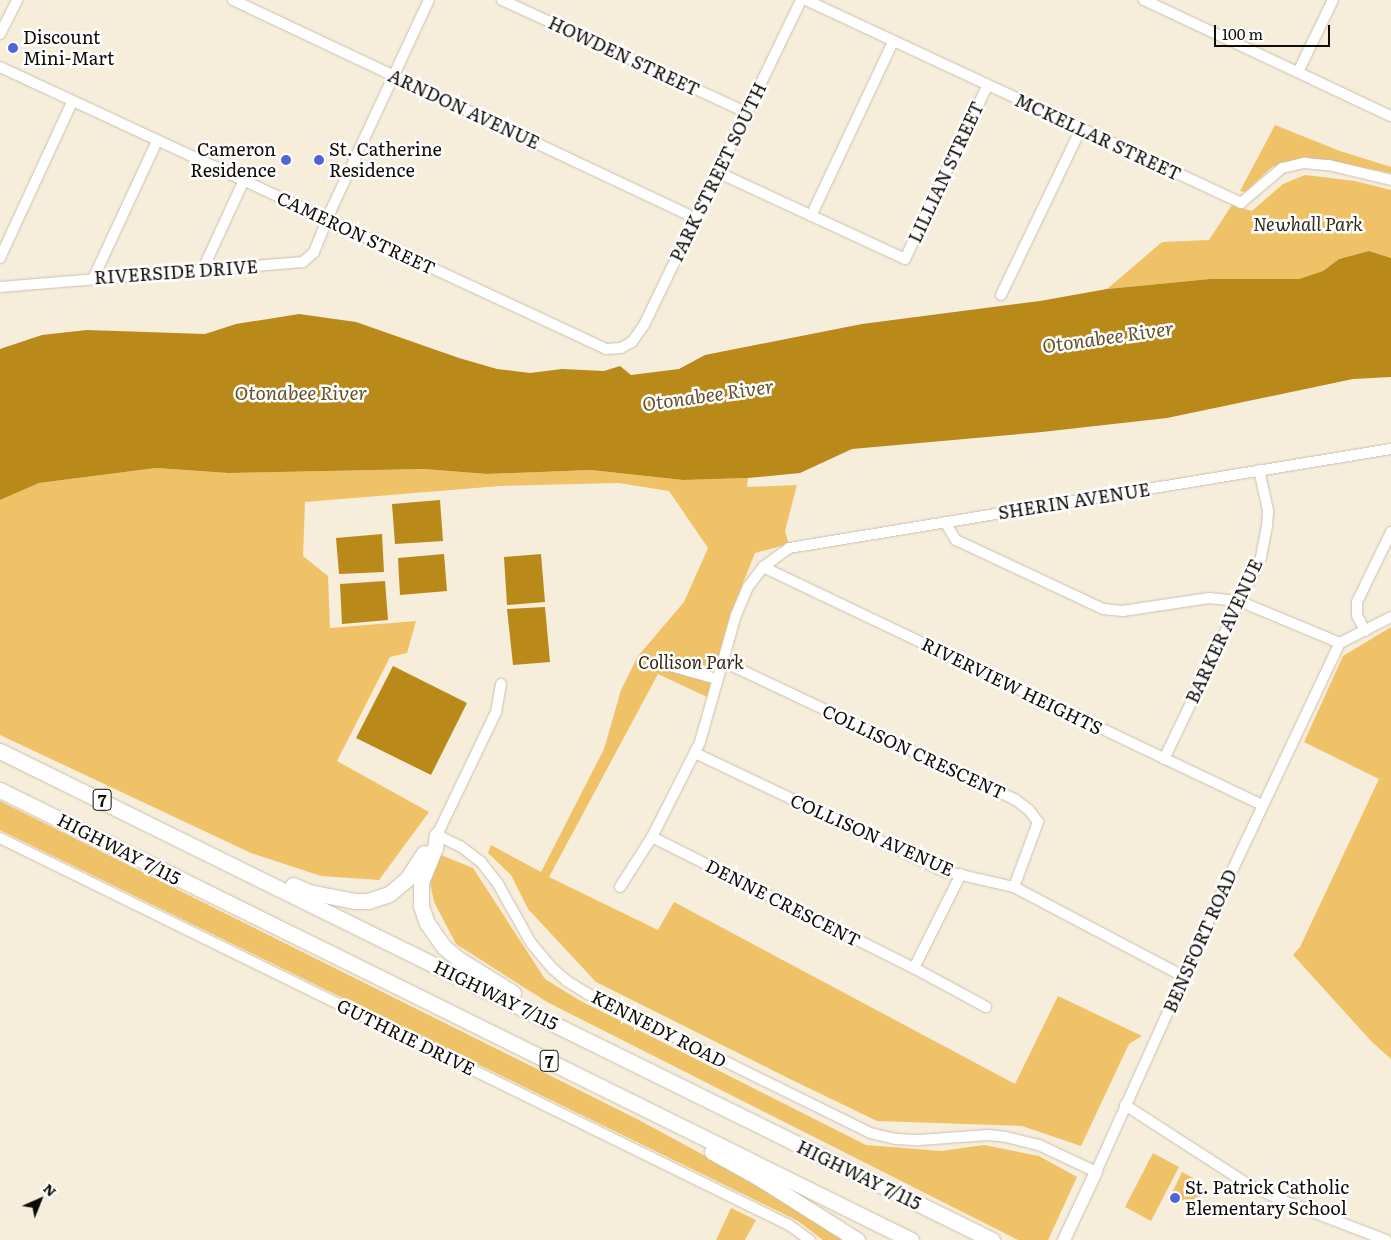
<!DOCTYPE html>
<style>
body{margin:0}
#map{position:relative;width:1391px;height:1240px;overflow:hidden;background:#f7eddb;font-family:Literata,serif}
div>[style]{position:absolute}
.green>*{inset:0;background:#f0c268}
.water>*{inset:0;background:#b98a19}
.roads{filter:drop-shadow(0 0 1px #cac0ae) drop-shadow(0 0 1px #cac0ae)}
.minor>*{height:10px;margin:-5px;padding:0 5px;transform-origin:5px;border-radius:5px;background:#fff}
.major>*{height:12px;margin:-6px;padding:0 6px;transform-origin:6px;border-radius:6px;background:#fff}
.highway>*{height:15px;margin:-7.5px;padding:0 7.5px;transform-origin:7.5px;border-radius:7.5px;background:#fff}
.dots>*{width:14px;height:14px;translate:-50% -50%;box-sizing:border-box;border:2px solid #fff;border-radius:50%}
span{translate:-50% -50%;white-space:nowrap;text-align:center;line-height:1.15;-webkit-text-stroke:5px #fff;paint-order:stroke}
.shield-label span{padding:1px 4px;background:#fff;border:1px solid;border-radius:4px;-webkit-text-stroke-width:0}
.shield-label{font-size:16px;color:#0f0c06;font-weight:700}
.poi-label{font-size:18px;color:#0f0c06}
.left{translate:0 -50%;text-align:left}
.right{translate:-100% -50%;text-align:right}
.street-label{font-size:18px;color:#0f0c06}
.park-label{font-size:18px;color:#322817;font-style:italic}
.water-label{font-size:19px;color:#655128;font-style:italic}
.north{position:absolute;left:15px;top:1175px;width:50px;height:50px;-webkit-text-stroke:4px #fff;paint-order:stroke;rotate:44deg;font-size:14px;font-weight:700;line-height:20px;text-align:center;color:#0f0c06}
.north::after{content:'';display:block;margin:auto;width:18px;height:22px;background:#0f0c06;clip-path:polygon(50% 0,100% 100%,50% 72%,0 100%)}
.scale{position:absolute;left:1214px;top:25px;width:116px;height:22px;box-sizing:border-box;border:2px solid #0f0c06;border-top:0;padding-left:6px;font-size:15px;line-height:18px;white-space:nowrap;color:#0f0c06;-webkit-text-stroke:4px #fff;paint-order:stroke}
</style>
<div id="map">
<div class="green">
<i style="clip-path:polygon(1275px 125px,1340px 151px,1391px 167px,1391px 173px,1306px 157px,1272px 167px,1245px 192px,1240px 191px)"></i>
<i style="clip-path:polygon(1305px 175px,1355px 181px,1391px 190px,1391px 258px,1369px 251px,1339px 259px,1323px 271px,1299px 279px,1210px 279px,1107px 289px,1162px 242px,1209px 240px,1232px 205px,1252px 211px,1283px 184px)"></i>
<i style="clip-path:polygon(156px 468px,228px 473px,424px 469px,487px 474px,591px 470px,683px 480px,748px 478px,747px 487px,797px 485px,785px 531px,789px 544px,755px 553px,730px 615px,707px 697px,658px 674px,549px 877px,658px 930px,674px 902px,1015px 1084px,1058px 996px,1142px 1036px,1129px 1044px,1081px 1146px,1022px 1126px,877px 1121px,792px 1080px,596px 982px,528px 909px,511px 875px,488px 853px,491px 845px,541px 872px,604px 749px,621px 690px,638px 656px,684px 602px,708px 548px,669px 491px,618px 483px,500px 486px,305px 502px,303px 556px,328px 576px,330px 628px,416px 621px,407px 653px,390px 657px,337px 761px,429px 812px,379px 880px,321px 876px,251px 853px,0 735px,0 500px,39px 483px)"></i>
<i style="clip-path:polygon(1391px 627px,1391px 1059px,1372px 1042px,1293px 955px,1300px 947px,1379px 779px,1304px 742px,1343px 656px)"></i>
<i style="clip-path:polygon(0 801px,637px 1119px,722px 1165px,844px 1240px,823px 1240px,798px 1221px,0 830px)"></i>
<i style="clip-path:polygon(441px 855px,473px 868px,545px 979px,579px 1000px,866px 1145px,941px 1151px,984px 1145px,1039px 1156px,1077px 1177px,1048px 1240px,1018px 1240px,547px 1002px,456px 944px,434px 902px,429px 877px)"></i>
<i style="clip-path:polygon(1153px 1153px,1179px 1167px,1151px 1221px,1125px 1207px)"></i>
<i style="clip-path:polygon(1182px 1172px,1203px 1183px,1205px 1187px,1196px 1206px,1171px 1195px)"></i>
<i style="clip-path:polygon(731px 1208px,756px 1220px,745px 1240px,716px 1240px)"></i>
</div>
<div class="water">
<i style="clip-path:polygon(1369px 251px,1391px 258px,1391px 377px,1353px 379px,1167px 418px,1042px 432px,852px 449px,800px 473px,748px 478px,683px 480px,591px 470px,487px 474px,424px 469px,228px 473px,156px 468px,39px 483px,0 500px,0 349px,42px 335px,87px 330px,205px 334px,236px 324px,299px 314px,356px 322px,459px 358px,497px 369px,530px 373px,562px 369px,604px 371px,620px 366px,631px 375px,679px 369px,705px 355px,862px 324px,1040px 301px,1107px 289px,1210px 279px,1299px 279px,1323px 271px,1339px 259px)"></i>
<i style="clip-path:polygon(440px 500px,443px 541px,395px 544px,392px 504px)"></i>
<i style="clip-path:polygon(382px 534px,384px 572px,339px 574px,336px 538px)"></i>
<i style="clip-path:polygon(444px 554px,447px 591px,400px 595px,398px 558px)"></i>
<i style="clip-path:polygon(541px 554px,545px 602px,507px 605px,504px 557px)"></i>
<i style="clip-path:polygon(385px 581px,388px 620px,342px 624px,340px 584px)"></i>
<i style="clip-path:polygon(545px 607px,550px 662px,513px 665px,507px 609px)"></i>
<i style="clip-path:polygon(393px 666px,467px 703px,431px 775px,356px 738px)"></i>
</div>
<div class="roads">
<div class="minor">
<i style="left:233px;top:0;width:511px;rotate:25.26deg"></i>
<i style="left:502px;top:0;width:268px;rotate:24.7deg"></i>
<i style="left:806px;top:0;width:480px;rotate:25deg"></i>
<i style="left:1241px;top:203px;width:54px;rotate:-40.5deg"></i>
<i style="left:1282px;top:168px;width:23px;rotate:-13deg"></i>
<i style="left:1304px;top:163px;width:25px;rotate:5deg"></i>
<i style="left:1329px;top:165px;width:64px;rotate:13.6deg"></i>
<i style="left:1144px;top:0;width:273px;rotate:25.2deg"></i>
<i style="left:0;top:34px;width:38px;rotate:-63deg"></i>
<i style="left:0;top:67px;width:668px;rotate:24.95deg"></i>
<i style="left:606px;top:349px;width:15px;rotate:-4deg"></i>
<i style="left:621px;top:348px;width:13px;rotate:-29deg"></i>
<i style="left:632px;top:342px;width:21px;rotate:-55deg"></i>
<i style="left:644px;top:325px;width:361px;rotate:-64.2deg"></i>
<i style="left:1298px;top:72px;width:80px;rotate:-64.1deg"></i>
<i style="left:717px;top:172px;width:207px;rotate:24.8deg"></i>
<i style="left:905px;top:259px;width:191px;rotate:-64.6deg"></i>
<i style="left:811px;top:216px;width:192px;rotate:-64.8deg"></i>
<i style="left:0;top:258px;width:172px;rotate:-65.2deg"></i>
<i style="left:202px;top:271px;width:100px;rotate:-65.2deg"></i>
<i style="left:93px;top:279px;width:152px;rotate:-65.1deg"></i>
<i style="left:0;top:287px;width:304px;rotate:-4.7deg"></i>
<i style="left:303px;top:262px;width:15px;rotate:-42deg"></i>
<i style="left:314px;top:252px;width:45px;rotate:-68deg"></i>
<i style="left:331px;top:210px;width:232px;rotate:-65deg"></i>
<i style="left:1001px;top:295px;width:184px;rotate:-64.3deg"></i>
<i style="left:945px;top:522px;width:21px;rotate:59deg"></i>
<i style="left:956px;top:540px;width:162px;rotate:25.1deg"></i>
<i style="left:1103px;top:609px;width:20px;rotate:6deg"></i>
<i style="left:1123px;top:611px;width:87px;rotate:-8.6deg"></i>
<i style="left:1209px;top:598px;width:30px;rotate:6deg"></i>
<i style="left:1239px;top:601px;width:109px;rotate:22.6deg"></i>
<i style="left:763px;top:567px;width:553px;rotate:25.5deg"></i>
<i style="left:1365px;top:631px;width:18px;rotate:-117deg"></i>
<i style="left:1357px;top:615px;width:13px;rotate:-90deg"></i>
<i style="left:1357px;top:602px;width:78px;rotate:-64.1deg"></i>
<i style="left:1340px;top:643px;width:57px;rotate:-27deg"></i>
<i style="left:722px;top:661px;width:325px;rotate:25.3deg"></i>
<i style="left:1016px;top:800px;width:16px;rotate:38deg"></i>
<i style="left:1029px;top:810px;width:15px;rotate:53deg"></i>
<i style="left:1038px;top:822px;width:69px;rotate:110.3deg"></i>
<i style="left:660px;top:663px;width:59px;rotate:15.7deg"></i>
<i style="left:501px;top:684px;width:28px;rotate:100deg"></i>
<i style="left:496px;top:712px;width:136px;rotate:115.6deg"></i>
<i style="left:437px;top:835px;width:25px;rotate:26deg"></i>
<i style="left:460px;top:846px;width:26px;rotate:37deg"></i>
<i style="left:481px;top:862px;width:28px;rotate:52deg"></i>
<i style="left:498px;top:884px;width:68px;rotate:60.8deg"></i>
<i style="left:531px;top:943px;width:34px;rotate:50deg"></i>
<i style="left:553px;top:969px;width:18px;rotate:41deg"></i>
<i style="left:567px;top:981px;width:25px;rotate:32deg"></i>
<i style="left:588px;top:994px;width:314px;rotate:26.2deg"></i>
<i style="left:870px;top:1133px;width:28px;rotate:13deg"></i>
<i style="left:897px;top:1139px;width:22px;rotate:3deg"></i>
<i style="left:919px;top:1140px;width:69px;rotate:-4.1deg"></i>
<i style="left:988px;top:1135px;width:18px;rotate:6deg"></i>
<i style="left:1006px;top:1137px;width:34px;rotate:14deg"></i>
<i style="left:1039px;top:1145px;width:63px;rotate:25.3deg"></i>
<i style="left:1096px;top:1172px;width:288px;rotate:-65.8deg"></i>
<i style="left:1214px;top:909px;width:294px;rotate:-64.7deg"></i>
<i style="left:695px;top:753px;width:276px;rotate:25.4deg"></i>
<i style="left:944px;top:871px;width:72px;rotate:12.9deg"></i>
<i style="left:1014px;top:887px;width:193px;rotate:27.8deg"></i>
<i style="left:1164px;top:759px;width:224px;rotate:-64.3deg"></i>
<i style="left:1261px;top:557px;width:32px;rotate:-79deg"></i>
<i style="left:1267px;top:526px;width:16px;rotate:-86deg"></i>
<i style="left:1268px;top:510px;width:41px;rotate:-102.7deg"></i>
<i style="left:652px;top:837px;width:293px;rotate:26.6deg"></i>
<i style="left:914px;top:968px;width:82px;rotate:28.4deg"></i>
<i style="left:0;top:838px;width:879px;rotate:26.13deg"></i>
<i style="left:789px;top:1225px;width:26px;rotate:36deg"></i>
<i style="left:620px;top:887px;width:59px;rotate:-57.4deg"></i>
<i style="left:652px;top:837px;width:106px;rotate:-63.2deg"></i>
<i style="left:700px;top:742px;width:132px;rotate:-74.2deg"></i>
<i style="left:736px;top:615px;width:30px;rotate:-67deg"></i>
<i style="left:748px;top:587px;width:25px;rotate:-53deg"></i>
<i style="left:763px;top:567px;width:32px;rotate:-36deg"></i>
<i style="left:789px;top:548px;width:610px;rotate:-9.34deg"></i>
<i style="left:914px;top:968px;width:105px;rotate:-63.4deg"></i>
<i style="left:1125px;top:1105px;width:148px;rotate:32.8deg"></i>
<i style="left:1249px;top:1185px;width:33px;rotate:25deg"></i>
<i style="left:1279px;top:1199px;width:115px;rotate:21deg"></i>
</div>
<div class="major">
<i style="left:1064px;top:1240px;width:75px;rotate:-64.8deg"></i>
</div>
<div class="highway">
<i style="left:0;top:751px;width:1106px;rotate:26.24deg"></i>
<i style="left:0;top:790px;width:1016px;rotate:26.29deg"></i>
<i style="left:437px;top:835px;width:13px;rotate:99deg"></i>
<i style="left:435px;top:848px;width:37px;rotate:112deg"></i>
<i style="left:421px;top:882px;width:24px;rotate:90deg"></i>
<i style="left:421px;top:906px;width:18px;rotate:71deg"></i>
<i style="left:427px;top:923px;width:29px;rotate:55deg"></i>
<i style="left:444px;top:947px;width:17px;rotate:40deg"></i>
<i style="left:457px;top:958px;width:66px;rotate:32deg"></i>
<i style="left:293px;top:885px;width:17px;rotate:24deg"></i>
<i style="left:309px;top:892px;width:47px;rotate:11.1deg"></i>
<i style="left:355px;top:901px;width:13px"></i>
<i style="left:368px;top:901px;width:22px;rotate:-18deg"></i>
<i style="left:389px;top:894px;width:23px;rotate:-40deg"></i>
<i style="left:407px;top:879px;width:31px;rotate:-57deg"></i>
<i style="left:712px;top:1152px;width:54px;rotate:29deg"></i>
<i style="left:759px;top:1178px;width:116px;rotate:32.3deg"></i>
</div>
</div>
<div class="dots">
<i style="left:13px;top:48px;background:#5462d8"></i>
<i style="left:286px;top:160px;background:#5462d8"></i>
<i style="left:319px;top:160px;background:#5462d8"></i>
<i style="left:1175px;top:1198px;background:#5462d8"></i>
</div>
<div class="shield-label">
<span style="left:102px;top:800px">7</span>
<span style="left:549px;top:1061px">7</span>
</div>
<div class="poi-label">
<span class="left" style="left:23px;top:48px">Discount<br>Mini-Mart</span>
<span class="right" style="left:276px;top:160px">Cameron<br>Residence</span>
<span class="left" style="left:329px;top:160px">St. Catherine<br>Residence</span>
<span class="left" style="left:1185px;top:1198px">St. Patrick Catholic<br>Elementary School</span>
</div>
<div class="street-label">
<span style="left:624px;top:56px;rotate:25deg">HOWDEN STREET</span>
<span style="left:464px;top:109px;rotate:25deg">ARNDON AVENUE</span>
<span style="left:1098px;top:137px;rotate:25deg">MCKELLAR STREET</span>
<span style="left:718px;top:172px;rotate:-64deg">PARK STREET SOUTH</span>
<span style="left:946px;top:172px;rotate:-65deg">LILLIAN STREET</span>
<span style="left:356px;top:233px;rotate:25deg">CAMERON STREET</span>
<span style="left:176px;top:272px;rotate:-4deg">RIVERSIDE DRIVE</span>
<span style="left:1074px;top:501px;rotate:-9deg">SHERIN AVENUE</span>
<span style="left:1224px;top:631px;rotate:-65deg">BARKER AVENUE</span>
<span style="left:1012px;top:686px;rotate:26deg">RIVERVIEW HEIGHTS</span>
<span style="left:914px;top:752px;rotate:25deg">COLLISON CRESCENT</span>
<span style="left:872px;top:835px;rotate:24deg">COLLISON AVENUE</span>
<span style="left:119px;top:849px;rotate:27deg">HIGHWAY 7/115</span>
<span style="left:783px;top:903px;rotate:27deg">DENNE CRESCENT</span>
<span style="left:1200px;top:941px;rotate:-66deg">BENSFORT ROAD</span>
<span style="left:496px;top:995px;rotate:26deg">HIGHWAY 7/115</span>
<span style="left:659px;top:1029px;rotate:27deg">KENNEDY ROAD</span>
<span style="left:406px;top:1037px;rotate:26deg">GUTHRIE DRIVE</span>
<span style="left:859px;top:1175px;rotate:26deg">HIGHWAY 7/115</span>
</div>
<div class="park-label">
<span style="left:1308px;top:224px">Newhall Park</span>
<span style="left:691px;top:662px">Collison Park</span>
</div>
<div class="water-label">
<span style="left:1108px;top:337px;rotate:-8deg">Otonabee River</span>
<span style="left:301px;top:393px">Otonabee River</span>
<span style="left:708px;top:395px;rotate:-8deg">Otonabee River</span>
</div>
<div class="north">N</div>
<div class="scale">100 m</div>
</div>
